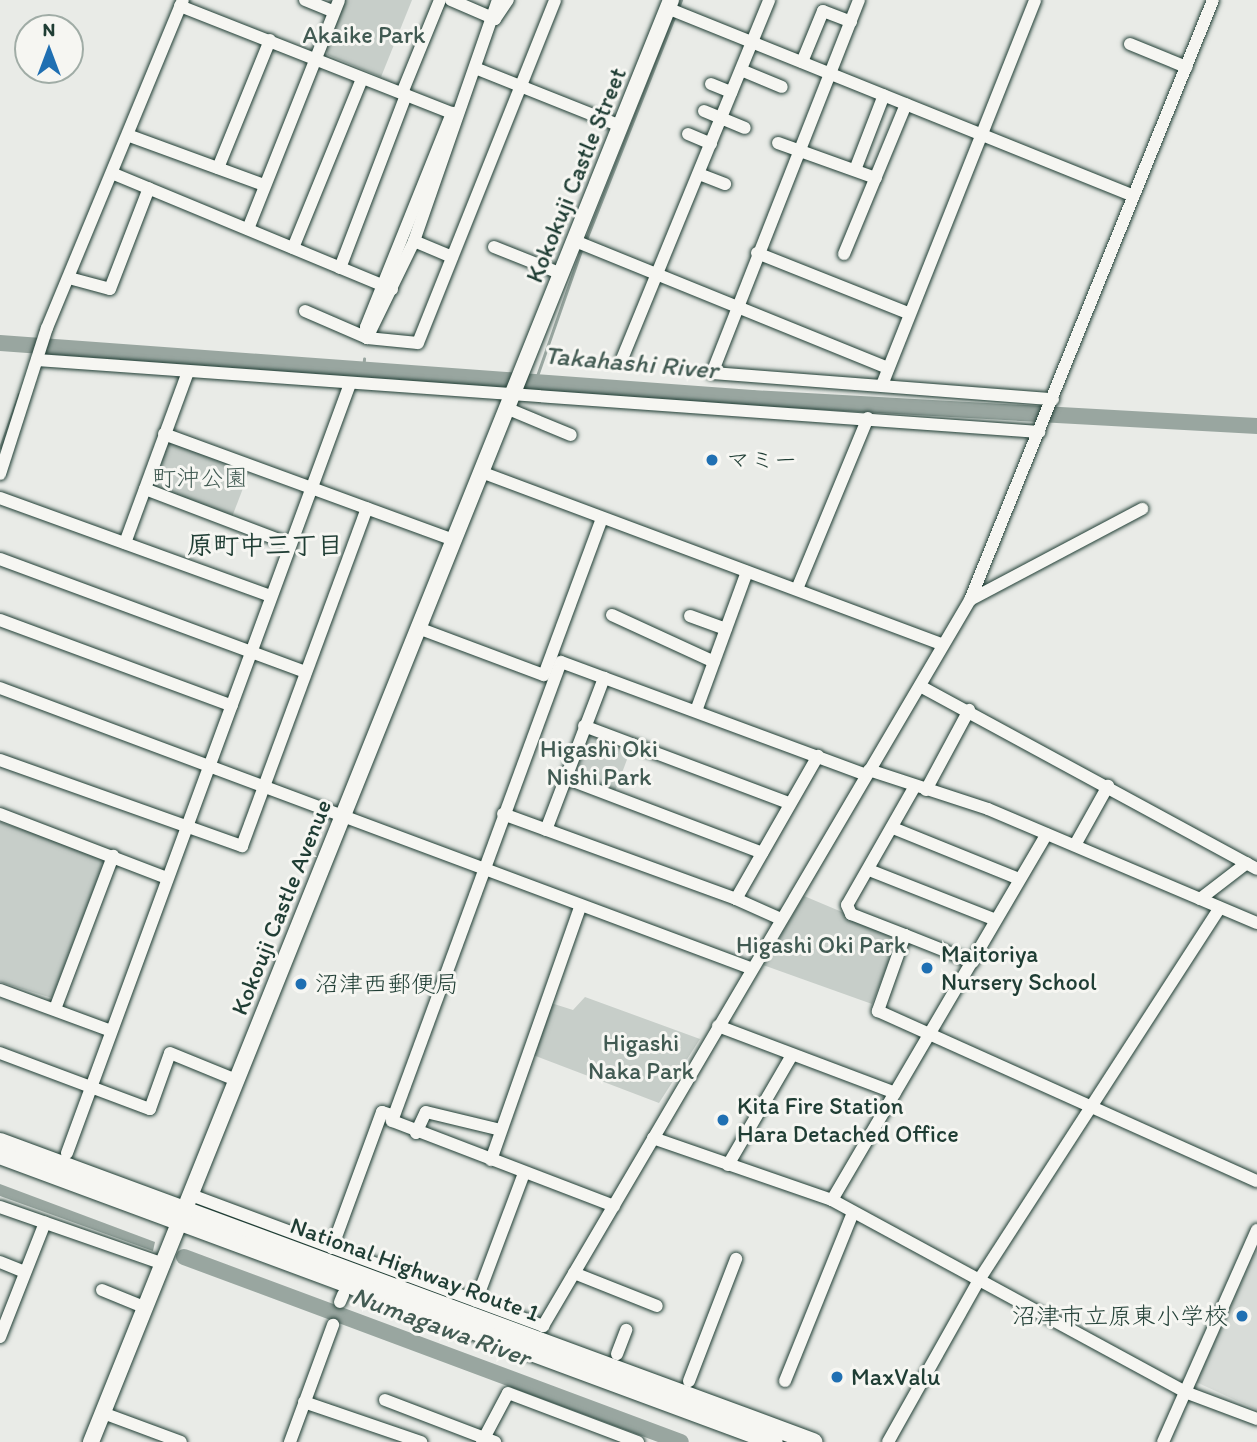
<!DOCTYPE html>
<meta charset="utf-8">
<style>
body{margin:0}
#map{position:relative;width:1257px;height:1442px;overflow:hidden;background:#e9ebe7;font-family:Itim,"Klee One",sans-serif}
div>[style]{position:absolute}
.built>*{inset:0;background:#d8dcd8}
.green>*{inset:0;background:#c7cec9}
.water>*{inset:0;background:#99a6a0}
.stream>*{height:2.5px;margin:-1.25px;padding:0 1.25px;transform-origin:1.25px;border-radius:1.25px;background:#99a6a0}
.river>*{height:16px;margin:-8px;padding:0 8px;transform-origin:8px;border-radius:8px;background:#99a6a0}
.roads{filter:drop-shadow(0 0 2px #1f3d34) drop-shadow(0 0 2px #1f3d34)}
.minor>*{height:12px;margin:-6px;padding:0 6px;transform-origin:6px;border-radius:6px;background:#f6f6f2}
.major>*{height:16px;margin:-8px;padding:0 8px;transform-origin:8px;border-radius:8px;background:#f6f6f2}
.highway>*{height:18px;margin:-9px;padding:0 9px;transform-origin:9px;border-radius:9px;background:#f6f6f2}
.dots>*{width:19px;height:19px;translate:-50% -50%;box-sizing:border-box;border:4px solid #f6f6f2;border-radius:50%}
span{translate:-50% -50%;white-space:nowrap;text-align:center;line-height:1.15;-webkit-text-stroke:6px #f6f6f2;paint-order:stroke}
.park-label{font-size:24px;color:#415a52}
.street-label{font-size:24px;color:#1f3d34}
.poi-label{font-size:24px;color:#1f3d34}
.left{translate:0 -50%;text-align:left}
.right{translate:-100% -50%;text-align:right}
.water-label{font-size:26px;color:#445c54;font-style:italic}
.neighbourhood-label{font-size:26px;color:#1f3d34;font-weight:700}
.north{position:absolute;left:14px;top:14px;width:70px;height:70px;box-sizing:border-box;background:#f6f6f2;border:2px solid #a0aca6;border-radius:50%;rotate:0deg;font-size:19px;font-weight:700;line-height:28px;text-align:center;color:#1f3d34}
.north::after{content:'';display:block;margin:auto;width:24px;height:32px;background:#1f6fb2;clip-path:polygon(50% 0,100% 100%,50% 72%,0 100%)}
</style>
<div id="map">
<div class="built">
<i style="clip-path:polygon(1257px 1249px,1257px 1410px,1196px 1382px)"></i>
</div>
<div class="green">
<i style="clip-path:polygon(344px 0,412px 0,381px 77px,328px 55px,325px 47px)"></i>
<i style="clip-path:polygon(167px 439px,250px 470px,232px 517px,150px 486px)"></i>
<i style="clip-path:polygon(589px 733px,631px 749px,614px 794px,571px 778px)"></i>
<i style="clip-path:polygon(0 822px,102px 856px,104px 862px,52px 998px,0 982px)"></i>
<i style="clip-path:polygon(804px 896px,899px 936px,872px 1004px,763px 965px)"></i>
<i style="clip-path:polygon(585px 997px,700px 1039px,659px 1103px,533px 1055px,551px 1003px,573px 1010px)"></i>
</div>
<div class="water">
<i style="clip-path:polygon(0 1184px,155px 1242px,153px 1251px,0 1196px)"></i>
</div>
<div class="stream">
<i style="left:679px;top:5px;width:5px;rotate:-68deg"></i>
<i style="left:585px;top:242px;width:242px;rotate:-68.4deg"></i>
<i style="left:363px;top:369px;width:10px;rotate:-84deg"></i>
<i style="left:536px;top:379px;width:139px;rotate:-70.7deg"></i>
<i style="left:0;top:448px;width:57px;rotate:-70.6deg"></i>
</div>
<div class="river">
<i style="left:0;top:343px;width:754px;rotate:4.18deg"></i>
<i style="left:752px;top:398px;width:506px;rotate:3.17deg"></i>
<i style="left:184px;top:1257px;width:530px;rotate:20.42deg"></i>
</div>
<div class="roads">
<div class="minor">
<i style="left:305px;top:0;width:31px;rotate:22deg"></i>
<i style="left:451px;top:0;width:48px;rotate:23.4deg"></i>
<i style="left:859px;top:0;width:401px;rotate:111.5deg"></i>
<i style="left:712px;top:373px;width:342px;rotate:4.4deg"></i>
<i style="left:180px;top:6px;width:298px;rotate:21.5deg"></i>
<i style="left:667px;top:8px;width:503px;rotate:21.93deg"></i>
<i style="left:495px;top:19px;width:23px;rotate:-56deg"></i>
<i style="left:1130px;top:44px;width:61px;rotate:22.3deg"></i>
<i style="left:802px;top:62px;width:55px;rotate:-67.6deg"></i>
<i style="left:823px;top:11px;width:30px;rotate:21deg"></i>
<i style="left:475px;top:68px;width:157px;rotate:21.7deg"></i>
<i style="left:741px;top:70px;width:44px;rotate:22.5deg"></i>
<i style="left:711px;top:84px;width:22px;rotate:22deg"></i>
<i style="left:402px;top:93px;width:100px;rotate:-67.8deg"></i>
<i style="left:704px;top:111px;width:44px;rotate:22.5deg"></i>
<i style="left:688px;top:134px;width:25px;rotate:23deg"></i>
<i style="left:130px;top:136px;width:143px;rotate:20.1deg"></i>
<i style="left:778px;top:143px;width:104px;rotate:19.7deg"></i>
<i style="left:218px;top:168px;width:138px;rotate:-67.9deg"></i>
<i style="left:855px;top:170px;width:80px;rotate:-68.9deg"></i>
<i style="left:114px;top:174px;width:301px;rotate:22.5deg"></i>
<i style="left:699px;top:174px;width:28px;rotate:21deg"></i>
<i style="left:248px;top:229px;width:246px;rotate:-68.3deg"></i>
<i style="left:414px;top:241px;width:41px;rotate:22.8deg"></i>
<i style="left:575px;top:241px;width:338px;rotate:22.1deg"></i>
<i style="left:494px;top:247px;width:73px;rotate:21.7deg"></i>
<i style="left:293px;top:248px;width:183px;rotate:-67.8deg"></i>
<i style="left:757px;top:253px;width:162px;rotate:21.7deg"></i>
<i style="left:844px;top:254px;width:162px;rotate:-67.5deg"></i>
<i style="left:340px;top:268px;width:185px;rotate:-69.1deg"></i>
<i style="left:69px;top:278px;width:42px;rotate:15deg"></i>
<i style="left:110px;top:289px;width:108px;rotate:-68.9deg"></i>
<i style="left:305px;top:311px;width:68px;rotate:23.5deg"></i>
<i style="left:367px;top:338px;width:51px;rotate:5.6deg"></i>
<i style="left:418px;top:343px;width:369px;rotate:-68.2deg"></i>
<i style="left:367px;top:338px;width:108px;rotate:-64.1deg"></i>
<i style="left:414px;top:241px;width:255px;rotate:-70.8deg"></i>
<i style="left:367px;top:338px;width:11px;rotate:-95deg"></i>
<i style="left:366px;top:327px;width:231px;rotate:-68.1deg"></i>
<i style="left:622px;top:359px;width:388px;rotate:-67.7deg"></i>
<i style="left:37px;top:360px;width:1005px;rotate:4.11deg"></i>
<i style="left:882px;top:385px;width:414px;rotate:-68.3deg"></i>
<i style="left:506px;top:408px;width:70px;rotate:22.6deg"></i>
<i style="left:164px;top:434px;width:308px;rotate:20.1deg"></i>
<i style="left:481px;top:472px;width:493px;rotate:20.5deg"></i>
<i style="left:0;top:474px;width:153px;rotate:-72.2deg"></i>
<i style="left:47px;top:328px;width:355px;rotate:-67.5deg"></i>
<i style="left:145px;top:489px;width:155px;rotate:20.8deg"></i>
<i style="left:0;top:498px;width:288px;rotate:19.9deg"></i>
<i style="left:125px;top:543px;width:182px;rotate:-69.8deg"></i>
<i style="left:0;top:559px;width:326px;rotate:20.3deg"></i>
<i style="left:797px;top:589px;width:185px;rotate:-67.5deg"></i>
<i style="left:970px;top:600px;width:195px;rotate:-27.9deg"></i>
<i style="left:612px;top:615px;width:112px;rotate:24.7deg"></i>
<i style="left:690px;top:616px;width:38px;rotate:20deg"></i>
<i style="left:0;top:620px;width:247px;rotate:20.3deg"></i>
<i style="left:418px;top:628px;width:134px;rotate:20.5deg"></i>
<i style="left:544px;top:675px;width:167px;rotate:-69.7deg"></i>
<i style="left:920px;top:686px;width:383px;rotate:28.5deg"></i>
<i style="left:0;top:688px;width:801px;rotate:20.47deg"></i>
<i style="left:696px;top:711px;width:148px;rotate:-69.9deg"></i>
<i style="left:584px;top:726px;width:219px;rotate:20.6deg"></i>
<i style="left:0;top:760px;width:257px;rotate:19.6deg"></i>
<i style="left:242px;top:846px;width:360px;rotate:-69.7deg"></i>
<i style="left:869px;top:770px;width:125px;rotate:18.1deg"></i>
<i style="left:988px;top:809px;width:292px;rotate:23deg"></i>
<i style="left:565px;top:778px;width:211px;rotate:20.8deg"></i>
<i style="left:915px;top:786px;width:137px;rotate:119.7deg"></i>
<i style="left:847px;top:905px;width:10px;rotate:66deg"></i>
<i style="left:851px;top:914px;width:58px;rotate:21.3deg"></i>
<i style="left:905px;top:935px;width:81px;rotate:109.6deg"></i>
<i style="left:878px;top:1011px;width:415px;rotate:24.2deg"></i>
<i style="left:926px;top:790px;width:91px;rotate:-61.7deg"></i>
<i style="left:0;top:814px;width:179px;rotate:21deg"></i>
<i style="left:503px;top:814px;width:248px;rotate:20deg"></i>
<i style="left:736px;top:899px;width:165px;rotate:-60.2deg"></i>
<i style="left:893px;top:828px;width:136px;rotate:22deg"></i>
<i style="left:546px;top:830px;width:163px;rotate:-69.1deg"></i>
<i style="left:1075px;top:845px;width:68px;rotate:-60.8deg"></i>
<i style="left:869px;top:870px;width:136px;rotate:21.5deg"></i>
<i style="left:736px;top:899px;width:49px;rotate:24deg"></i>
<i style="left:1200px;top:899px;width:59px;rotate:-37.5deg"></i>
<i style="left:905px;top:935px;width:73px;rotate:21.7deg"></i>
<i style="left:0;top:990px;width:116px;rotate:20.2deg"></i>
<i style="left:55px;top:1009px;width:164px;rotate:-69.2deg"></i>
<i style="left:718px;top:1026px;width:189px;rotate:20.7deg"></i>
<i style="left:0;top:1053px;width:160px;rotate:20.5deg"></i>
<i style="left:150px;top:1109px;width:59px;rotate:-70.3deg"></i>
<i style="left:170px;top:1053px;width:71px;rotate:22.2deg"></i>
<i style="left:416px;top:1133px;width:23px;rotate:-65deg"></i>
<i style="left:426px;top:1112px;width:77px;rotate:13.5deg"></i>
<i style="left:653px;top:1138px;width:189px;rotate:19.1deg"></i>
<i style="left:832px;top:1200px;width:402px;rotate:28.5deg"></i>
<i style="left:1185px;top:1392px;width:77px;rotate:20.6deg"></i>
<i style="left:67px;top:1153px;width:819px;rotate:-69.8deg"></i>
<i style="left:491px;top:1160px;width:270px;rotate:-70.6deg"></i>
<i style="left:728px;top:1165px;width:127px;rotate:-59.8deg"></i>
<i style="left:191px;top:1195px;width:376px;rotate:20.4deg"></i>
<i style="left:543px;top:1326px;width:842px;rotate:-59.54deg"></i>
<i style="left:970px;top:600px;width:647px;rotate:-67.95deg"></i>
<i style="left:832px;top:1200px;width:424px;rotate:-59.6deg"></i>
<i style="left:614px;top:1206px;width:238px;rotate:-159deg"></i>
<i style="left:392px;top:1121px;width:489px;rotate:-69.8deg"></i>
<i style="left:561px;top:662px;width:325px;rotate:20.3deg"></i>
<i style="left:0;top:1207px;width:174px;rotate:19.2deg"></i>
<i style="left:332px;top:1248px;width:145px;rotate:-69.8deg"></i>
<i style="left:382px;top:1112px;width:10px;rotate:17deg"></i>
<i style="left:0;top:1262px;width:27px;rotate:22deg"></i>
<i style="left:574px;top:1273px;width:89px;rotate:21.7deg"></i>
<i style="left:102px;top:1290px;width:48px;rotate:22.2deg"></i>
<i style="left:476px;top:1301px;width:137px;rotate:-69.4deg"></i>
<i style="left:340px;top:1302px;width:8px;rotate:-67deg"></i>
<i style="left:0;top:1337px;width:123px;rotate:-68.5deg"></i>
<i style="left:617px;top:1354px;width:26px;rotate:-69deg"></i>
<i style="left:689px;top:1381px;width:131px;rotate:-68.9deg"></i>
<i style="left:785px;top:1381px;width:181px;rotate:-68deg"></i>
<i style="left:385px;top:1400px;width:118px;rotate:20.9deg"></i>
<i style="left:304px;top:1402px;width:124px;rotate:18.9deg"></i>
<i style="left:103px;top:1413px;width:83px;rotate:20.4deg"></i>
<i style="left:290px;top:1442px;width:125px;rotate:-69.8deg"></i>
<i style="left:482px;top:1442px;width:55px;rotate:-62deg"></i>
<i style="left:508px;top:1393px;width:139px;rotate:20.7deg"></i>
<i style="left:888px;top:1442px;width:186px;rotate:-60.7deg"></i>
<i style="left:979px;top:1280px;width:443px;rotate:-57.1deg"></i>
<i style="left:1163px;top:1442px;width:232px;rotate:-66.1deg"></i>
</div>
<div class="major">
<i style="left:91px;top:1442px;width:1554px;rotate:-68.09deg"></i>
</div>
<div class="highway">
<i style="left:0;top:1142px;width:867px;rotate:20.25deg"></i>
<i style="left:0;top:1155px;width:825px;rotate:20.34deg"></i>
</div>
</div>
<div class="dots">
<i style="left:712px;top:460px;background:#1f6fb2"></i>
<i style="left:927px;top:968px;background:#1f6fb2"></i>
<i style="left:301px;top:984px;background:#1f6fb2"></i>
<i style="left:723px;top:1120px;background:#1f6fb2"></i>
<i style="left:1242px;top:1316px;background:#1f6fb2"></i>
<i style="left:837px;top:1377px;background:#1f6fb2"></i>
</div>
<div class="park-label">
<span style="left:364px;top:35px">Akaike Park</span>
<span style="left:200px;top:478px">町沖公園</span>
<span style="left:599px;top:763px">Higashi Oki<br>Nishi Park</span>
<span style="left:821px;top:945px">Higashi Oki Park</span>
<span style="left:641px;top:1057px">Higashi<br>Naka Park</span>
</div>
<div class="street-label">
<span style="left:576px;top:175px;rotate:-68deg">Kokokuji Castle Street</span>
<span style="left:281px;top:907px;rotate:-68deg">Kokouji Castle Avenue</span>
<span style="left:415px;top:1269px;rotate:20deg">National Highway Route 1</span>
</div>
<div class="poi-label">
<span class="left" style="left:726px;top:460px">マミー</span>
<span class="left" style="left:941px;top:968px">Maitoriya<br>Nursery School</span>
<span class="left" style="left:315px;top:984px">沼津西郵便局</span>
<span class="left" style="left:737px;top:1120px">Kita Fire Station<br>Hara Detached Office</span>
<span class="right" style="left:1228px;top:1316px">沼津市立原東小学校</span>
<span class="left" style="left:851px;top:1377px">MaxValu</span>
</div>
<div class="water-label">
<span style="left:631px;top:363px;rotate:5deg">Takahashi River</span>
<span style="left:441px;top:1327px;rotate:20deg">Numagawa River</span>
</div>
<div class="neighbourhood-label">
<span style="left:265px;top:546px">原町中三丁目</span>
</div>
<div class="north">N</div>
</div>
